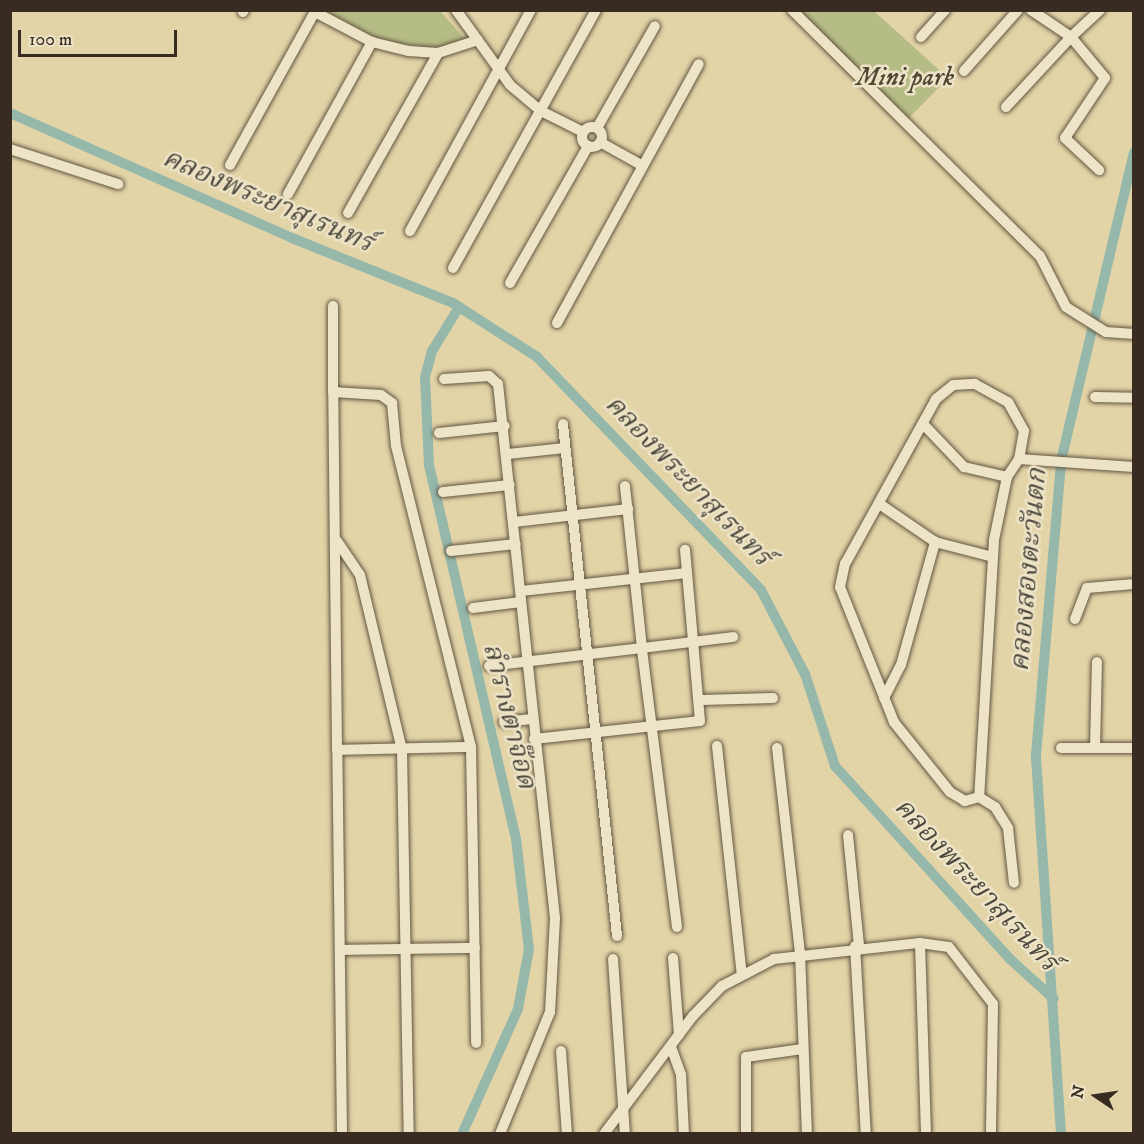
<!DOCTYPE html>
<meta charset="utf-8">
<style>
body{margin:0}
#map{position:relative;width:1144px;height:1144px;overflow:hidden;background:#e3d4a7;font-family:"IM FELL DW Pica","Noto Serif Thai",serif}
div>[style]{position:absolute}
.green>*{inset:0;background:#b6bc85}
.canal>*{height:10px;margin:-5px;padding:0 5px;transform-origin:5px;border-radius:5px;background:#95b8ab}
.roads{filter:drop-shadow(0 0 2px #635643) drop-shadow(0 0 2px #635643)}
.minor>*{height:10px;margin:-5px;padding:0 5px;transform-origin:5px;border-radius:5px;background:#ede3c6}
.minor>.ring{margin:-5px;padding:0;box-sizing:content-box;background:none;border:10px solid #ede3c6;border-radius:50%}
span{translate:-50% -50%;white-space:nowrap;text-align:center;line-height:1.15;-webkit-text-stroke:5px #ede3c6;paint-order:stroke}
.park-label{font-size:26px;color:#514936;font-style:italic}
.water-label{font-size:27px;color:#4b483d;font-style:italic}
.frame{position:absolute;inset:0;border:12px solid #382c22;pointer-events:none}
.north{position:absolute;left:1066px;top:1066px;width:60px;height:60px;-webkit-text-stroke:4px #ede3c6;paint-order:stroke;rotate:283deg;font-size:16px;font-weight:700;line-height:24px;text-align:center;color:#382c22}
.north::after{content:'';display:block;margin:auto;width:21px;height:27px;background:#382c22;clip-path:polygon(50% 0,100% 100%,50% 72%,0 100%)}
.scale{position:absolute;left:18px;top:30px;width:159px;height:27px;box-sizing:border-box;border:3px solid #382c22;border-top:0;padding-left:8px;font-size:18px;line-height:21px;white-space:nowrap;color:#382c22;-webkit-text-stroke:4px #ede3c6;paint-order:stroke}
</style>
<div id="map">
<div class="green">
<i style="clip-path:polygon(323px 11px,440px 11px,467px 41px,440px 50px,373px 39px)"></i>
<i style="clip-path:polygon(797px 11px,874px 11px,948px 78px,906px 121px)"></i>
</div>
<div class="canal">
<i style="left:10px;top:113px;width:308px;rotate:23.9deg"></i>
<i style="left:292px;top:238px;width:174px;rotate:22deg"></i>
<i style="left:453px;top:303px;width:100px;rotate:32.7deg"></i>
<i style="left:537px;top:357px;width:323px;rotate:46.1deg"></i>
<i style="left:761px;top:590px;width:95px;rotate:62.4deg"></i>
<i style="left:805px;top:674px;width:97px;rotate:71.9deg"></i>
<i style="left:835px;top:766px;width:261px;rotate:47.8deg"></i>
<i style="left:1010px;top:959px;width:59px;rotate:42.3deg"></i>
<i style="left:459px;top:307px;width:52px;rotate:121.5deg"></i>
<i style="left:432px;top:351px;width:27px;rotate:105deg"></i>
<i style="left:425px;top:377px;width:88px;rotate:87.4deg"></i>
<i style="left:429px;top:465px;width:384px;rotate:76.9deg"></i>
<i style="left:516px;top:839px;width:111px;rotate:83.3deg"></i>
<i style="left:529px;top:949px;width:61px;rotate:100.4deg"></i>
<i style="left:518px;top:1009px;width:137px;rotate:114.1deg"></i>
<i style="left:1061px;top:1134px;width:380px;rotate:-93.8deg"></i>
<i style="left:1036px;top:755px;width:295px;rotate:-85.1deg"></i>
<i style="left:1061px;top:461px;width:317px;rotate:-76.7deg"></i>
</div>
<div class="roads">
<div class="minor">
<i style="left:456px;top:10px;width:92px;rotate:54.2deg"></i>
<i style="left:510px;top:85px;width:40px;rotate:40deg"></i>
<i style="left:541px;top:111px;width:47px;rotate:26.6deg"></i>
<i style="left:792px;top:10px;width:349px;rotate:44.8deg"></i>
<i style="left:1040px;top:256px;width:57px;rotate:63deg"></i>
<i style="left:1066px;top:307px;width:47px;rotate:32deg"></i>
<i style="left:1106px;top:332px;width:28px;rotate:4deg"></i>
<i style="left:1031px;top:10px;width:48px;rotate:34deg"></i>
<i style="left:1071px;top:37px;width:40px;rotate:-43deg"></i>
<i style="left:243px;top:12px;width:2px;rotate:-63deg"></i>
<i style="left:315px;top:12px;width:64px;rotate:27.8deg"></i>
<i style="left:372px;top:42px;width:38px;rotate:14deg"></i>
<i style="left:409px;top:51px;width:29px;rotate:4deg"></i>
<i style="left:438px;top:53px;width:42px;rotate:-18deg"></i>
<i style="left:921px;top:37px;width:36px;rotate:-48deg"></i>
<i style="left:964px;top:71px;width:81px;rotate:-48.5deg"></i>
<i style="left:1006px;top:107px;width:96px;rotate:-47.1deg"></i>
<i style="left:1071px;top:37px;width:53px;rotate:50.3deg"></i>
<i style="left:1105px;top:78px;width:72px;rotate:123.7deg"></i>
<i style="left:1065px;top:138px;width:47px;rotate:43.3deg"></i>
<i class="ring" style="left:582px;top:127px;width:10px;height:10px"></i>
<i style="left:597px;top:128px;width:117px;rotate:-60.4deg"></i>
<i style="left:600px;top:142px;width:49px;rotate:29.2deg"></i>
<i style="left:10px;top:149px;width:114px;rotate:18deg"></i>
<i style="left:230px;top:165px;width:177px;rotate:-61deg"></i>
<i style="left:288px;top:194px;width:174px;rotate:-61.1deg"></i>
<i style="left:348px;top:213px;width:184px;rotate:-60.6deg"></i>
<i style="left:410px;top:231px;width:252px;rotate:-61.3deg"></i>
<i style="left:453px;top:268px;width:295px;rotate:-61deg"></i>
<i style="left:510px;top:283px;width:158px;rotate:-60.3deg"></i>
<i style="left:333px;top:306px;width:86px;rotate:90deg"></i>
<i style="left:557px;top:323px;width:295px;rotate:-61.3deg"></i>
<i style="left:444px;top:379px;width:45px;rotate:-3.8deg"></i>
<i style="left:489px;top:376px;width:12px;rotate:42deg"></i>
<i style="left:498px;top:384px;width:537px;rotate:83.91deg"></i>
<i style="left:555px;top:918px;width:94px;rotate:93deg"></i>
<i style="left:550px;top:1012px;width:132px;rotate:112.3deg"></i>
<i style="left:975px;top:384px;width:38px;rotate:29deg"></i>
<i style="left:1008px;top:402px;width:33px;rotate:61deg"></i>
<i style="left:1024px;top:431px;width:28px;rotate:100deg"></i>
<i style="left:1019px;top:459px;width:22px;rotate:124deg"></i>
<i style="left:1007px;top:477px;width:64px;rotate:101.7deg"></i>
<i style="left:994px;top:540px;width:257px;rotate:93.3deg"></i>
<i style="left:979px;top:797px;width:15px;rotate:164deg"></i>
<i style="left:965px;top:801px;width:17px;rotate:-149deg"></i>
<i style="left:950px;top:792px;width:90px;rotate:-128.7deg"></i>
<i style="left:894px;top:722px;width:145px;rotate:-111.8deg"></i>
<i style="left:840px;top:587px;width:24px;rotate:-78deg"></i>
<i style="left:845px;top:564px;width:188px;rotate:-61.1deg"></i>
<i style="left:936px;top:399px;width:22px;rotate:-39deg"></i>
<i style="left:953px;top:385px;width:22px;rotate:-3deg"></i>
<i style="left:1095px;top:397px;width:39px;rotate:1deg"></i>
<i style="left:563px;top:424px;width:515px;rotate:83.98deg"></i>
<i style="left:925px;top:426px;width:57px;rotate:46.4deg"></i>
<i style="left:964px;top:467px;width:44px;rotate:13.1deg"></i>
<i style="left:439px;top:433px;width:66px;rotate:-6.1deg"></i>
<i style="left:508px;top:454px;width:57px;rotate:-6deg"></i>
<i style="left:1019px;top:459px;width:115px;rotate:4deg"></i>
<i style="left:443px;top:492px;width:67px;rotate:-6deg"></i>
<i style="left:881px;top:505px;width:65px;rotate:34.4deg"></i>
<i style="left:935px;top:542px;width:60px;rotate:14.5deg"></i>
<i style="left:514px;top:522px;width:115px;rotate:-6.5deg"></i>
<i style="left:337px;top:541px;width:41px;rotate:55.9deg"></i>
<i style="left:360px;top:575px;width:180px;rotate:76.5deg"></i>
<i style="left:402px;top:750px;width:384px;rotate:89deg"></i>
<i style="left:451px;top:551px;width:65px;rotate:-6.1deg"></i>
<i style="left:521px;top:591px;width:167px;rotate:-6.2deg"></i>
<i style="left:473px;top:608px;width:48px;rotate:-7.1deg"></i>
<i style="left:1075px;top:619px;width:33px;rotate:-69deg"></i>
<i style="left:1087px;top:588px;width:47px;rotate:-4.9deg"></i>
<i style="left:489px;top:666px;width:154px;rotate:-6.7deg"></i>
<i style="left:642px;top:648px;width:163px;rotate:-96deg"></i>
<i style="left:884px;top:698px;width:37px;rotate:-63deg"></i>
<i style="left:901px;top:665px;width:128px;rotate:-74.5deg"></i>
<i style="left:702px;top:700px;width:71px;rotate:-1.6deg"></i>
<i style="left:504px;top:722px;width:28px;rotate:-6deg"></i>
<i style="left:534px;top:739px;width:167px;rotate:-6.2deg"></i>
<i style="left:700px;top:721px;width:172px;rotate:-95deg"></i>
<i style="left:717px;top:746px;width:230px;rotate:83.8deg"></i>
<i style="left:777px;top:748px;width:206px;rotate:83.6deg"></i>
<i style="left:800px;top:953px;width:181px;rotate:87.8deg"></i>
<i style="left:1061px;top:748px;width:73px"></i>
<i style="left:1095px;top:748px;width:86px;rotate:-88.7deg"></i>
<i style="left:337px;top:750px;width:358px;rotate:-90.6deg"></i>
<i style="left:333px;top:392px;width:48px;rotate:3.6deg"></i>
<i style="left:381px;top:395px;width:14px;rotate:36deg"></i>
<i style="left:392px;top:403px;width:43px;rotate:84.7deg"></i>
<i style="left:396px;top:446px;width:310px;rotate:76deg"></i>
<i style="left:979px;top:797px;width:19px;rotate:32deg"></i>
<i style="left:995px;top:807px;width:25px;rotate:58deg"></i>
<i style="left:1008px;top:828px;width:55px;rotate:83.8deg"></i>
<i style="left:848px;top:835px;width:112px;rotate:84.3deg"></i>
<i style="left:677px;top:927px;width:281px;rotate:-97.2deg"></i>
<i style="left:642px;top:648px;width:92px;rotate:-6.9deg"></i>
<i style="left:920px;top:943px;width:191px;rotate:88.2deg"></i>
<i style="left:855px;top:946px;width:188px;rotate:86.7deg"></i>
<i style="left:341px;top:950px;width:134px;rotate:-0.9deg"></i>
<i style="left:673px;top:958px;width:77px;rotate:85.5deg"></i>
<i style="left:613px;top:959px;width:175px;rotate:86.1deg"></i>
<i style="left:671px;top:1047px;width:30px;rotate:70deg"></i>
<i style="left:681px;top:1075px;width:59px;rotate:87.1deg"></i>
<i style="left:561px;top:1051px;width:83px;rotate:85.9deg"></i>
<i style="left:342px;top:1134px;width:384px;rotate:-90.7deg"></i>
<i style="left:337px;top:750px;width:134px;rotate:-1.3deg"></i>
<i style="left:471px;top:747px;width:296px;rotate:89deg"></i>
<i style="left:604px;top:1134px;width:148px;rotate:-53deg"></i>
<i style="left:693px;top:1016px;width:42px;rotate:-46deg"></i>
<i style="left:722px;top:986px;width:59px;rotate:-27.4deg"></i>
<i style="left:774px;top:959px;width:147px;rotate:-6.3deg"></i>
<i style="left:920px;top:943px;width:29px;rotate:8deg"></i>
<i style="left:949px;top:947px;width:72px;rotate:52.3deg"></i>
<i style="left:993px;top:1004px;width:130px;rotate:90.9deg"></i>
<i style="left:746px;top:1134px;width:77px;rotate:-90deg"></i>
<i style="left:746px;top:1057px;width:57px;rotate:-8.1deg"></i>
</div>
</div>
<div class="park-label">
<span style="left:905px;top:78px">Mini park</span>
</div>
<div class="water-label">
<span style="left:268px;top:201px;rotate:23deg">คลองพระยาสุเรนทร์</span>
<span style="left:688px;top:481px;rotate:46deg">คลองพระยาสุเรนทร์</span>
<span style="left:1029px;top:570px;rotate:-85deg">คลองสองตะวันตก</span>
<span style="left:509px;top:716px;rotate:76deg">ลำรางตาจ๊อด</span>
<span style="left:976px;top:885px;rotate:47deg">คลองพระยาสุเรนทร์</span>
</div>
<div class="frame"></div>
<div class="north">N</div>
<div class="scale">100 m</div>
</div>
